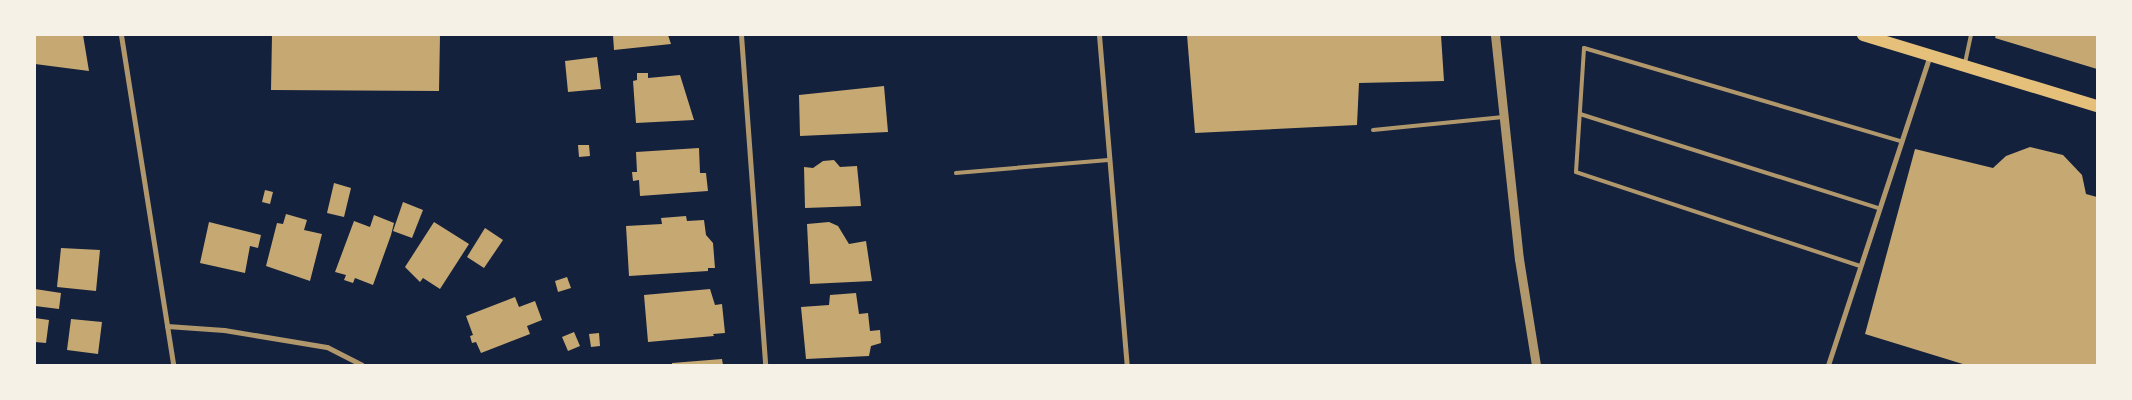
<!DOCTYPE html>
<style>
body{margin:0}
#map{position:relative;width:2132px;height:400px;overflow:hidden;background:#14213d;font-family:"Titillium Web",sans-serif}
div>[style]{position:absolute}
.building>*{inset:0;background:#c6a872}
.service>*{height:4px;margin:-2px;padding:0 2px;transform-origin:2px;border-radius:2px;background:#b1986c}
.minor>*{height:5px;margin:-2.5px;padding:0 2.5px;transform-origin:2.5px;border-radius:2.5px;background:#b1986c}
.tertiary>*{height:9px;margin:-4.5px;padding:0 4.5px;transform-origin:4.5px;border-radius:4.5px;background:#b1986c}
.primary>*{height:12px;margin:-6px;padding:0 6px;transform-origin:6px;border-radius:6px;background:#e5c07b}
span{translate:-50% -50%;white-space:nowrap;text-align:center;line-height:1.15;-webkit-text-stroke:4px #f6f1e7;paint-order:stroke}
.frame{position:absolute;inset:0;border:36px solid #f6f1e7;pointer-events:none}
</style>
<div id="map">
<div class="building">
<i style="clip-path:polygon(35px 35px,83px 35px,89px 71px,35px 64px)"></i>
<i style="clip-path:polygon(272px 35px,440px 35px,439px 91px,271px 90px)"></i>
<i style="clip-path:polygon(613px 35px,668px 35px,671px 44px,614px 50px)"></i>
<i style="clip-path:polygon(1187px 35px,1441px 35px,1444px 81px,1359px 83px,1357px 125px,1195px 133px)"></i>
<i style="clip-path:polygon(1996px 35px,2097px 35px,2097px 69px,1995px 38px)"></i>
<i style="clip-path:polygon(597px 57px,601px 89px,568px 92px,565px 61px)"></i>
<i style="clip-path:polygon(637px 73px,648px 73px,648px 78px,680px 75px,694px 120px,636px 123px,633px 81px,637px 80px)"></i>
<i style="clip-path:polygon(884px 86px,888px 132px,800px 136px,799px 95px)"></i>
<i style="clip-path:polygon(578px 145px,589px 145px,590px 156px,579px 157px)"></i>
<i style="clip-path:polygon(2030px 147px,2063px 155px,2082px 175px,2086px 194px,2097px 197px,2097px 365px,1966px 365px,1865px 334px,1915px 149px,1993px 168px,2006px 156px)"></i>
<i style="clip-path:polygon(699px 148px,700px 173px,706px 173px,708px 191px,640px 196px,639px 180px,633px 181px,632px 172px,637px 172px,636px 152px)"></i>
<i style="clip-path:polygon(834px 160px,840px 167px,857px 166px,861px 206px,805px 208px,804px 167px,813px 168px,823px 161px)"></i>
<i style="clip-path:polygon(334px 183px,351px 188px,344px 217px,327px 213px)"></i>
<i style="clip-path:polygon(265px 190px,273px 192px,270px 204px,262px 202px)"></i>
<i style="clip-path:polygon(403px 202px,423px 210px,412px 238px,393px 231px)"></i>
<i style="clip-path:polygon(286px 214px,307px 220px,304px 230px,322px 234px,310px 281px,266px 266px,277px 223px,283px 224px)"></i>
<i style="clip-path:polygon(374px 215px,394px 223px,391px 235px,373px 285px,355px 278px,353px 283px,344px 280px,346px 275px,335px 272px,354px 221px,370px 227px)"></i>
<i style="clip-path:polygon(686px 216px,687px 221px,704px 220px,706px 235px,713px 243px,715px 268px,708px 268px,708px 271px,629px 276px,626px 226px,662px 224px,661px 218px)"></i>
<i style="clip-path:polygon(209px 222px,261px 235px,258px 248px,250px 246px,245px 273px,200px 263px)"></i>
<i style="clip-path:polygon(434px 222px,469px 244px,440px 289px,423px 278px,420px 282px,405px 267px)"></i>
<i style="clip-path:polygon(829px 222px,838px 226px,849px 244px,866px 241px,872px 281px,810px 284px,807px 224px)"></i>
<i style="clip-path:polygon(485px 228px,503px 240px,484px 268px,467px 257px)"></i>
<i style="clip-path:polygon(61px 248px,100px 250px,96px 291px,57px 287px)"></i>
<i style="clip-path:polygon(567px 277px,571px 288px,558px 292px,555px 281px)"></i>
<i style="clip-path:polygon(35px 289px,61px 293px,59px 309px,35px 306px)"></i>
<i style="clip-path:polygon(710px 289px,715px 305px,722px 304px,725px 333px,713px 334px,714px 336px,648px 342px,644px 295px)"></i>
<i style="clip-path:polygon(856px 293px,859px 314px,868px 313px,870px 331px,880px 330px,881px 343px,871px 346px,869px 356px,806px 359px,801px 307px,829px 305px,830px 295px)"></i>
<i style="clip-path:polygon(515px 297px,519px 307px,535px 301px,542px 320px,527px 326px,530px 334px,481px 353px,476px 342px,472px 343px,470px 336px,473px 335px,466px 316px)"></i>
<i style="clip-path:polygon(35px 318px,49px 320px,46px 343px,35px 342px)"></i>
<i style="clip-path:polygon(71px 319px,102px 322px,98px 354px,67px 350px)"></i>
<i style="clip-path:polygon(574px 332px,580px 346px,568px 351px,562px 337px)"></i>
<i style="clip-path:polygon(599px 333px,600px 346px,591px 347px,589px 334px)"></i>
<i style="clip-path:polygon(722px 359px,723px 365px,672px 365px,672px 363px)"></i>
</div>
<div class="service">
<i style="left:1965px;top:63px;width:29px;rotate:-78deg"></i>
<i style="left:1580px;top:114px;width:313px;rotate:17.5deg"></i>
<i style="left:1373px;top:130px;width:131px;rotate:-5.7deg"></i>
<i style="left:956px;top:173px;width:153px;rotate:-4.9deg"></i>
<i style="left:1860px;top:266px;width:299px;rotate:-161.7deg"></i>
<i style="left:1576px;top:172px;width:124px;rotate:-86.3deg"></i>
<i style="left:1584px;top:48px;width:330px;rotate:16.4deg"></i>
</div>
<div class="minor">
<i style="left:121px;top:35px;width:334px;rotate:81deg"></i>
<i style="left:741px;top:35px;width:331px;rotate:85.8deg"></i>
<i style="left:1099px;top:35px;width:331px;rotate:85.2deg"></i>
<i style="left:167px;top:326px;width:57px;rotate:4deg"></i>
<i style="left:224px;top:330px;width:104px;rotate:9.4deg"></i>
<i style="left:327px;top:347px;width:39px;rotate:27deg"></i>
<i style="left:1828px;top:365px;width:324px;rotate:-71.8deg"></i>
</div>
<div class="tertiary">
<i style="left:1495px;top:35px;width:225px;rotate:83.9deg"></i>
<i style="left:1519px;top:259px;width:107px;rotate:80.9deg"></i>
</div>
<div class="primary">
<i style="left:1863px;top:35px;width:245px;rotate:16.9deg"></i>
</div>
<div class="frame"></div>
</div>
